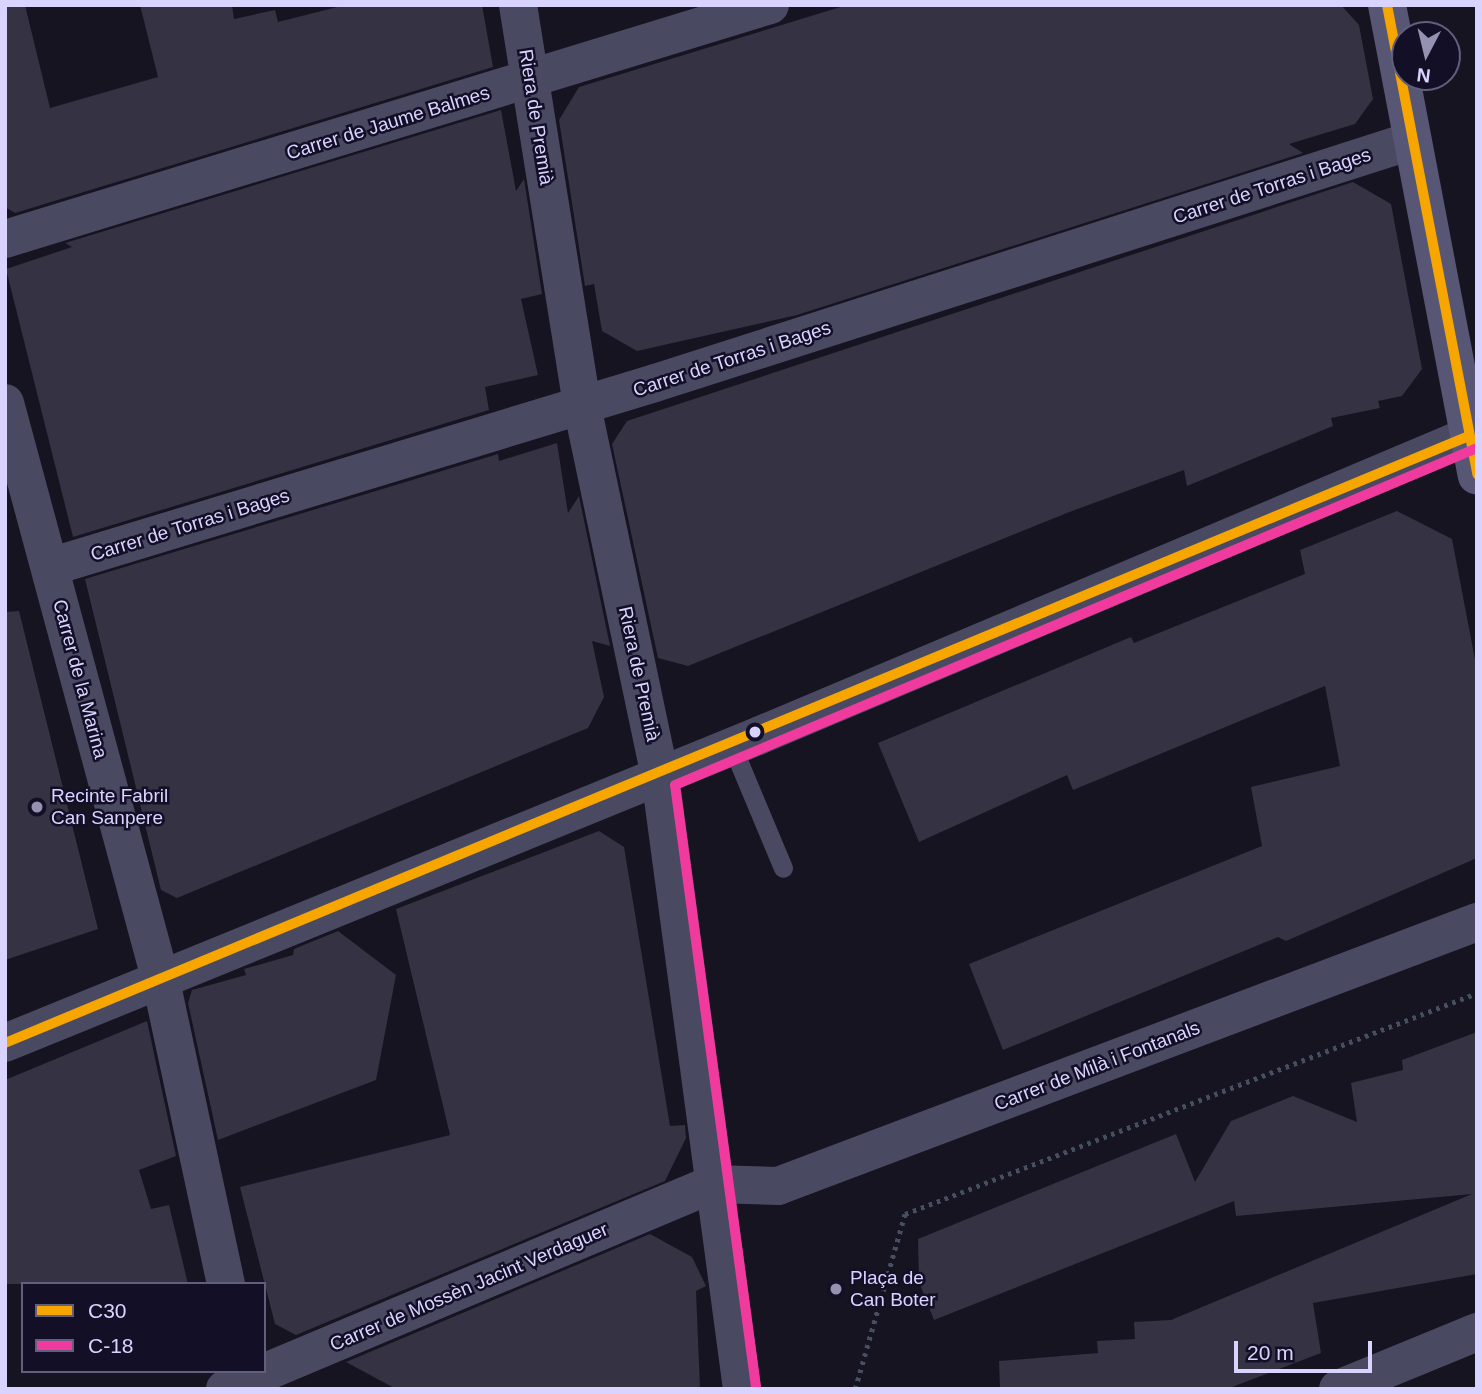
<!DOCTYPE html>
<meta charset="utf-8">
<style>
body{margin:0}
#map{position:relative;width:1482px;height:1394px;overflow:hidden;background:#161421;font-family:Arial,sans-serif}
div>[style]{position:absolute}
.building>*{inset:0;background:#343243}
.path>*{height:4.5px;margin-top:-2.25px;transform-origin:0;background:repeating-linear-gradient(90deg,#44505f 0 3.5px,transparent 0 8.5px)}
.lane>*{height:19px;margin:-9.5px;padding:0 9.5px;transform-origin:9.5px;border-radius:9.5px;background:#4a4962}
.street>*{height:38px;margin:-19px;padding:0 19px;transform-origin:19px;border-radius:19px;background:#4a4962}
.secondary>*{height:38px;margin:-19px;padding:0 19px;transform-origin:19px;border-radius:19px;background:#575674}
.bus-1>*{height:10px;margin:-5px;padding:0 5px;transform-origin:5px;border-radius:5px;background:#f7a600}
.bus-2>*{height:10px;margin:-5px;padding:0 5px;transform-origin:5px;border-radius:5px;background:#f13a9d}
.dots>*{width:19px;height:19px;translate:-50% -50%;box-sizing:border-box;border:4px solid #130f26;border-radius:50%}
span{translate:-50% -50%;white-space:nowrap;text-align:center;line-height:1.15;-webkit-text-stroke:5px #130f26;paint-order:stroke}
.street-label{font-size:19px;color:#d9d4ff}
.poi-label{font-size:19px;color:#d9d4ff}
.left{translate:0 -50%;text-align:left}
.frame{position:absolute;inset:0;border:7px solid #d9d4ff;pointer-events:none}
.legend{position:absolute;left:21px;top:1282px;width:245px;height:91px;box-sizing:border-box;background:#130f26;border:2px solid #625e7d;margin:0;padding:9px 12px;list-style:none;font-size:21px;color:#d9d4ff}
.legend li{display:flex;align-items:center;gap:14px;height:35px}
.legend b{width:35px;border:2px solid #625e7d}
.north{position:absolute;left:1391px;top:21px;width:70px;height:70px;box-sizing:border-box;background:#130f26;border:2px solid #625e7d;border-radius:50%;rotate:187deg;font-size:19px;font-weight:700;line-height:28px;text-align:center;color:#d9d4ff}
.north::after{content:'';display:block;margin:auto;width:24px;height:32px;background:#9591b1;clip-path:polygon(50% 0,100% 100%,50% 72%,0 100%)}
.scale{position:absolute;left:1234px;top:1341px;width:138px;height:32px;box-sizing:border-box;border:4px solid #d9d4ff;border-top:0;padding-left:9px;font-size:21px;line-height:24px;white-space:nowrap;color:#d9d4ff;-webkit-text-stroke:5px #130f26;paint-order:stroke}
</style>
<div id="map">
<div class="building">
<i style="clip-path:polygon(5px 5px,25px 5px,50px 108px,158px 77px,140px 5px,232px 5px,234px 19px,275px 10px,278px 22px,345px 5px,482px 5px,493px 67px,15px 213px,5px 207px)"></i>
<i style="clip-path:polygon(847px 5px,1341px 5px,1359px 25px,1373px 99px,1355px 124px,1289px 144px,1303px 153px,797px 315px,637px 351px,602px 331px,594px 284px,585px 286px,559px 120px,579px 87px)"></i>
<i style="clip-path:polygon(501px 110px,516px 191px,524px 179px,542px 294px,521px 299px,538px 375px,485px 387px,489px 410px,73px 537px,6px 269px,72px 247px,65px 243px)"></i>
<i style="clip-path:polygon(1353px 182px,1391px 204px,1422px 369px,1402px 396px,1378px 401px,1380px 408px,1331px 418px,1333px 426px,1187px 486px,1184px 470px,1072px 511px,688px 666px,658px 658px,612px 444px,627px 421px)"></i>
<i style="clip-path:polygon(557px 443px,568px 513px,579px 496px,610px 646px,592px 641px,604px 697px,588px 728px,177px 898px,161px 890px,85px 579px,498px 454px,499px 461px)"></i>
<i style="clip-path:polygon(1397px 511px,1452px 539px,1477px 670px,1477px 858px,1286px 941px,1278px 937px,1003px 1050px,969px 964px,1262px 846px,1251px 787px,1340px 766px,1325px 686px,1073px 790px,1067px 775px,919px 842px,878px 743px,1131px 637px,1134px 643px,1305px 574px,1300px 550px)"></i>
<i style="clip-path:polygon(19px 611px,98px 929px,5px 960px,5px 612px)"></i>
<i style="clip-path:polygon(599px 831px,624px 847px,670px 1126px,685px 1125px,686px 1138px,665px 1181px,296px 1335px,275px 1324px,240px 1187px,450px 1135px,396px 909px)"></i>
<i style="clip-path:polygon(338px 931px,396px 975px,376px 1080px,218px 1140px,188px 1003px,192px 990px,246px 975px,244px 969px,293px 955px,294px 949px)"></i>
<i style="clip-path:polygon(147px 1021px,176px 1156px,139px 1170px,151px 1209px,169px 1205px,188px 1284px,5px 1284px,5px 1080px)"></i>
<i style="clip-path:polygon(1477px 1032px,1477px 1274px,1313px 1303px,1321px 1353px,1227px 1389px,1000px 1389px,999px 1361px,1098px 1353px,1097px 1341px,1135px 1339px,1134px 1322px,1171px 1320px,1472px 1194px,1236px 1216px,1234px 1201px,934px 1320px,919px 1282px,918px 1239px,1176px 1134px,1195px 1182px,1231px 1121px,1293px 1096px,1357px 1122px,1351px 1083px,1403px 1070px,1402px 1060px)"></i>
<i style="clip-path:polygon(650px 1234px,692px 1257px,706px 1286px,696px 1291px,700px 1389px,396px 1389px,346px 1362px)"></i>
</div>
<div class="path">
<i style="left:855px;top:1389px;width:182px;rotate:-74.1deg"></i>
<i style="left:905px;top:1214px;width:613px;rotate:-21.12deg"></i>
</div>
<div class="lane">
<i style="left:732px;top:746px;width:132px;rotate:67.3deg"></i>
</div>
<div class="street">
<i style="left:518px;top:5px;width:406px;rotate:80.9deg"></i>
<i style="left:582px;top:406px;width:378px;rotate:78.1deg"></i>
<i style="left:660px;top:776px;width:618px;rotate:82.38deg"></i>
<i style="left:5px;top:239px;width:800px;rotate:-17.01deg"></i>
<i style="left:5px;top:403px;width:599px;rotate:74.9deg"></i>
<i style="left:161px;top:981px;width:310px;rotate:77.9deg"></i>
<i style="left:50px;top:567px;width:632px;rotate:-16.92deg"></i>
<i style="left:655px;top:383px;width:794px;rotate:-17.75deg"></i>
<i style="left:5px;top:1043px;width:813px;rotate:-22.18deg"></i>
<i style="left:758px;top:736px;width:772px;rotate:-22.88deg"></i>
<i style="left:225px;top:1389px;width:529px;rotate:-22.79deg"></i>
<i style="left:713px;top:1184px;width:65px;rotate:1.8deg"></i>
<i style="left:778px;top:1186px;width:747px;rotate:-20.69deg"></i>
<i style="left:1338px;top:1389px;width:150px;rotate:-22.3deg"></i>
</div>
<div class="secondary">
<i style="left:1387px;top:5px;width:479px;rotate:79.2deg"></i>
</div>
<div class="bus-1">
<i style="left:1387px;top:5px;width:478px;rotate:79.1deg"></i>
<i style="left:5px;top:1043px;width:1585px;rotate:-22.52deg"></i>
</div>
<div class="bus-2">
<i style="left:756px;top:1387px;width:607px;rotate:-97.66deg"></i>
<i style="left:675px;top:785px;width:870px;rotate:-22.79deg"></i>
</div>
<div class="dots">
<i style="left:755px;top:732px;background:#d9d4ff"></i>
<i style="left:37px;top:807px;background:#9591b1"></i>
<i style="left:836px;top:1289px;background:#9591b1"></i>
</div>
<div class="street-label">
<span style="left:536px;top:117px;rotate:81deg">Riera de Premià</span>
<span style="left:388px;top:123px;rotate:-17deg">Carrer de Jaume Balmes</span>
<span style="left:1272px;top:186px;rotate:-18deg">Carrer de Torras i Bages</span>
<span style="left:732px;top:359px;rotate:-18deg">Carrer de Torras i Bages</span>
<span style="left:190px;top:525px;rotate:-17deg">Carrer de Torras i Bages</span>
<span style="left:639px;top:674px;rotate:78deg">Riera de Premià</span>
<span style="left:80px;top:679px;rotate:75deg">Carrer de la Marina</span>
<span style="left:1097px;top:1066px;rotate:-21deg">Carrer de Milà i Fontanals</span>
<span style="left:469px;top:1287px;rotate:-23deg">Carrer de Mossèn Jacint Verdaguer</span>
</div>
<div class="poi-label">
<span class="left" style="left:51px;top:807px">Recinte Fabril<br>Can Sanpere</span>
<span class="left" style="left:850px;top:1289px">Plaça de<br>Can Boter</span>
</div>
<div class="frame"></div>
<ul class="legend">
<li><b style="height:9px;background:#f7a600"></b>C30</li>
<li><b style="height:9px;background:#f13a9d"></b>C-18</li>
</ul>
<div class="north">N</div>
<div class="scale">20 m</div>
</div>
